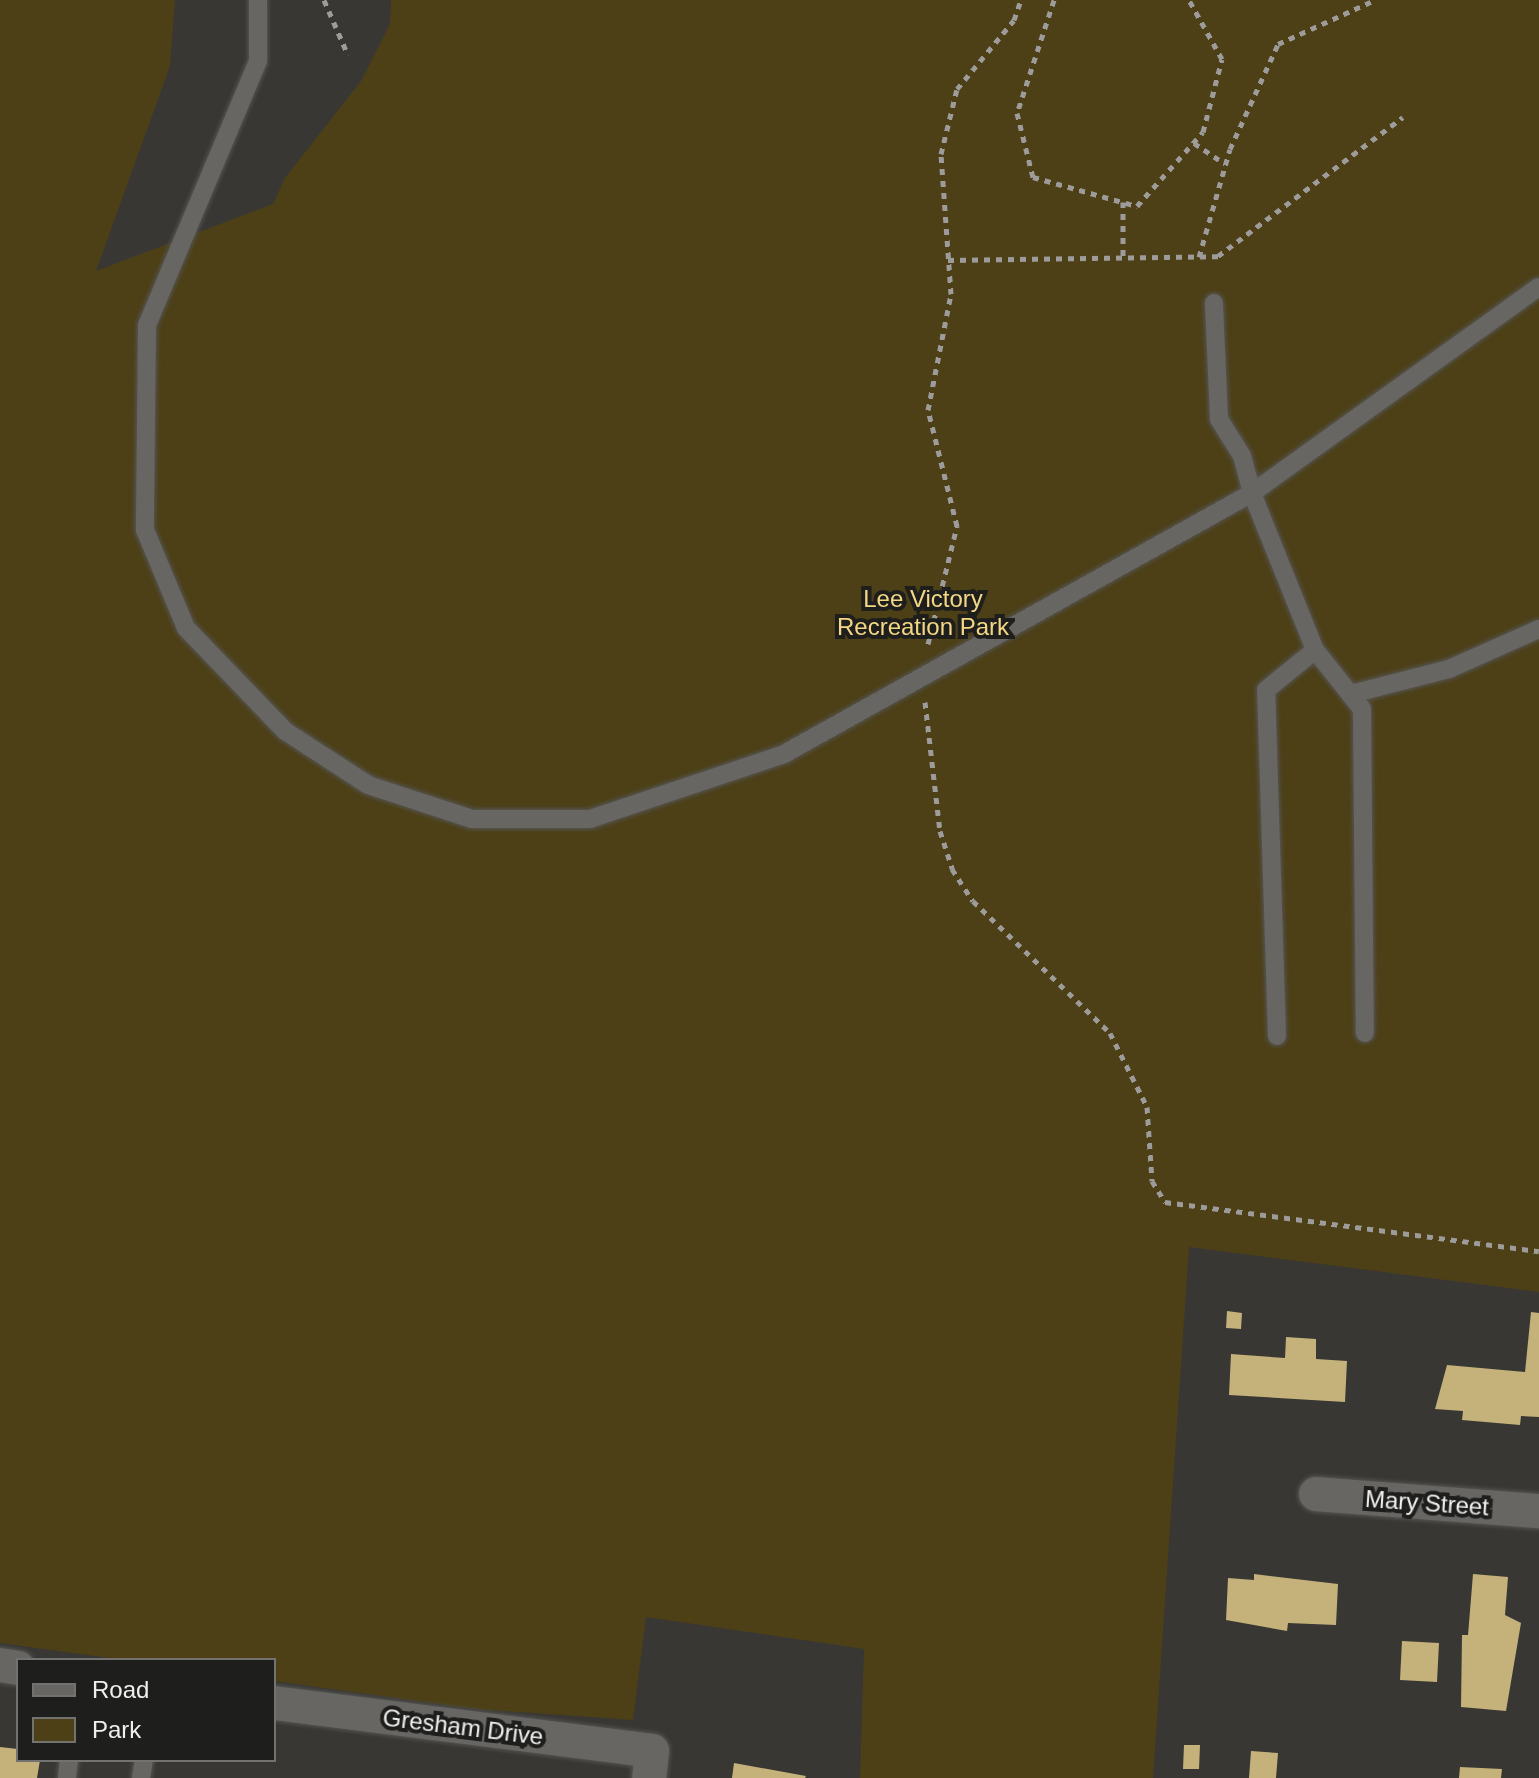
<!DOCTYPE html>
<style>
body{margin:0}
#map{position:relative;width:1539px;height:1778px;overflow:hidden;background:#383734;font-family:Helvetica,sans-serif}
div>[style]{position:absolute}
.green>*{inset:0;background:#4d4017}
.building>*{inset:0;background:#c5b27a}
.path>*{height:5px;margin-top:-2.5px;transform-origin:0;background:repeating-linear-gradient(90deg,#9d9c9a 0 6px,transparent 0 12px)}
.roads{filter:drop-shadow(0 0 2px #555452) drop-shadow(0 0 2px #555452)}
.lane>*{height:18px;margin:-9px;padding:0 9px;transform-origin:9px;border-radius:9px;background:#676663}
.street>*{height:34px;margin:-17px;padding:0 17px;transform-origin:17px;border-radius:17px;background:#676663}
span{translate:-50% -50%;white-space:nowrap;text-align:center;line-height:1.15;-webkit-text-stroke:8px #1e1e1d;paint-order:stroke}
.park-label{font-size:24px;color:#f3d784}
.street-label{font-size:24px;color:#f0efed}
.legend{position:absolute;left:16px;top:1658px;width:260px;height:104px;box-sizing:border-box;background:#1e1e1d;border:2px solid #727270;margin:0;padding:10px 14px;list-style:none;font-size:24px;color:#f0efed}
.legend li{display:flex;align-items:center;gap:16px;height:40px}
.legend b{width:40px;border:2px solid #727270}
</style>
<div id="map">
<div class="green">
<i style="clip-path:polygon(0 0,175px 0,170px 66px,96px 271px,273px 204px,285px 178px,361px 81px,390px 24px,391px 0,1539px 0,1539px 1292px,1189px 1247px,1153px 1778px,860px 1778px,864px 1649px,646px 1617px,633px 1720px,474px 1709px,274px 1681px,274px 1660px,124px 1660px,0 1643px)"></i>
</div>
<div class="building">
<i style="clip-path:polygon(1227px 1311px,1242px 1313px,1241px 1329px,1226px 1328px)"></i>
<i style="clip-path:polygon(1531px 1312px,1539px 1313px,1539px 1417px,1521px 1416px,1520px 1425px,1462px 1420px,1463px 1411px,1435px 1409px,1447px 1365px,1525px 1372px)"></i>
<i style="clip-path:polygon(1286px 1337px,1316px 1339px,1316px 1359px,1347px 1361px,1345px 1402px,1229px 1395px,1231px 1354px,1285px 1358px)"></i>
<i style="clip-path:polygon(1254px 1574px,1338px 1584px,1336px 1625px,1288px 1623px,1287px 1631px,1226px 1620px,1228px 1578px,1254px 1580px)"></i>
<i style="clip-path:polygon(1473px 1574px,1508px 1577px,1505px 1615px,1521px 1623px,1506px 1711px,1461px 1707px,1462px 1635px,1468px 1635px)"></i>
<i style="clip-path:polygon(1402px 1641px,1439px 1643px,1437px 1682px,1400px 1680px)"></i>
<i style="clip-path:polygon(1184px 1745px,1200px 1745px,1199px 1769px,1183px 1769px)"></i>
<i style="clip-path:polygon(0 1747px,18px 1749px,18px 1760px,40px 1760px,37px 1778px,0 1778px)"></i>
<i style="clip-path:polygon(1251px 1751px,1278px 1753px,1276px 1778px,1249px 1778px)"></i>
<i style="clip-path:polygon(734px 1763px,806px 1776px,805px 1778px,732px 1778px)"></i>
<i style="clip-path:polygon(1460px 1767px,1502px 1769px,1501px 1778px,1459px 1778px)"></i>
</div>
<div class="path">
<i style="left:324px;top:0;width:60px;rotate:66.4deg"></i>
<i style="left:1054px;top:0;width:119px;rotate:108.1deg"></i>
<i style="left:1017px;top:113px;width:66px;rotate:76deg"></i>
<i style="left:1033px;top:177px;width:108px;rotate:15.6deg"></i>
<i style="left:1137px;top:206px;width:99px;rotate:-48.3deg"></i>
<i style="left:1203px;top:132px;width:75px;rotate:-75.4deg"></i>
<i style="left:1222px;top:59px;width:68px;rotate:-119.2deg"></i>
<i style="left:1194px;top:143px;width:37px;rotate:34deg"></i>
<i style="left:1123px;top:202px;width:56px;rotate:90deg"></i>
<i style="left:1199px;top:257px;width:112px;rotate:-74deg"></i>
<i style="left:1230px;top:149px;width:115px;rotate:-65.4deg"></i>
<i style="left:1278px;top:44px;width:107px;rotate:-24.4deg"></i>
<i style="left:948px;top:260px;width:270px;rotate:-0.8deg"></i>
<i style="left:1218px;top:256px;width:231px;rotate:-36.9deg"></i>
<i style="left:928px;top:644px;width:122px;rotate:-76.2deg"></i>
<i style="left:957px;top:526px;width:120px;rotate:-104deg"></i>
<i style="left:928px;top:410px;width:118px;rotate:-78.8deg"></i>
<i style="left:951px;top:294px;width:140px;rotate:-94.1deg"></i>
<i style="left:941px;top:154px;width:67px;rotate:-76.2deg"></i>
<i style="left:957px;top:89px;width:89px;rotate:-50.4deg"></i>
<i style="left:1014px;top:20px;width:21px;rotate:-71deg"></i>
<i style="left:925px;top:702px;width:130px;rotate:83.4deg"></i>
<i style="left:940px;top:831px;width:40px;rotate:72deg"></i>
<i style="left:952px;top:869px;width:38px;rotate:57deg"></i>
<i style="left:973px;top:901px;width:190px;rotate:43.9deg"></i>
<i style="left:1110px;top:1033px;width:83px;rotate:63.4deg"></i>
<i style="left:1147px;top:1107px;width:74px;rotate:86.1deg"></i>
<i style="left:1152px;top:1181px;width:25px;rotate:58deg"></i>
<i style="left:1165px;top:1202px;width:377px;rotate:7.5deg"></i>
</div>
<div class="roads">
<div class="lane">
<i style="left:258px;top:0;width:61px;rotate:90deg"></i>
<i style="left:258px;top:61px;width:286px;rotate:112.8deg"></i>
<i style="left:147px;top:325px;width:205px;rotate:90.6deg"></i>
<i style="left:145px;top:530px;width:106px;rotate:67.3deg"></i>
<i style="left:186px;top:628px;width:143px;rotate:46.1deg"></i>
<i style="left:285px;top:731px;width:99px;rotate:33deg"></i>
<i style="left:368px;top:785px;width:109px;rotate:18.1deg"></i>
<i style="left:472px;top:819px;width:118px"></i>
<i style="left:590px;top:819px;width:205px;rotate:-18.5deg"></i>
<i style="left:784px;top:754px;width:536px;rotate:-29.15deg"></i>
<i style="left:1252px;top:493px;width:38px;rotate:-105deg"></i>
<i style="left:1242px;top:456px;width:44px;rotate:-121.9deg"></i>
<i style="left:1219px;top:419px;width:116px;rotate:-92.5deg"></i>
<i style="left:1315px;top:650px;width:75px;rotate:51.5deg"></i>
<i style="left:1362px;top:709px;width:324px;rotate:89.5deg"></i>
<i style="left:1355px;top:693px;width:97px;rotate:-14.3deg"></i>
<i style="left:1449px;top:669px;width:98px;rotate:-24deg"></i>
<i style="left:1277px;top:1036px;width:346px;rotate:-91.8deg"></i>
<i style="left:1266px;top:690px;width:63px;rotate:-39.2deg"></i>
<i style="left:1315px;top:650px;width:169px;rotate:-111.9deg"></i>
<i style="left:1252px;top:493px;width:353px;rotate:-35.7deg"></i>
<i style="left:67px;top:1778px;width:18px;rotate:-84deg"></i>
<i style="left:141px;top:1778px;width:18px;rotate:-81deg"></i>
</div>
<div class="street">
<i style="left:1316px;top:1494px;width:224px;rotate:4.4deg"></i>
<i style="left:0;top:1665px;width:18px;rotate:9deg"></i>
<i style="left:274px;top:1703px;width:381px;rotate:7.2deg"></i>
<i style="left:652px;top:1751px;width:27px;rotate:96deg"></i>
</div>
</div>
<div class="park-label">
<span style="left:923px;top:613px">Lee Victory<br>Recreation Park</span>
</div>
<div class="street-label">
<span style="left:1427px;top:1503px;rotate:4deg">Mary Street</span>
<span style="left:463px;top:1727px;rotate:7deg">Gresham Drive</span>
</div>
<ul class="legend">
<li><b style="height:10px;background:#676663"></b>Road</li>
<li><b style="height:22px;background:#4d4017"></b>Park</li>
</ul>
</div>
